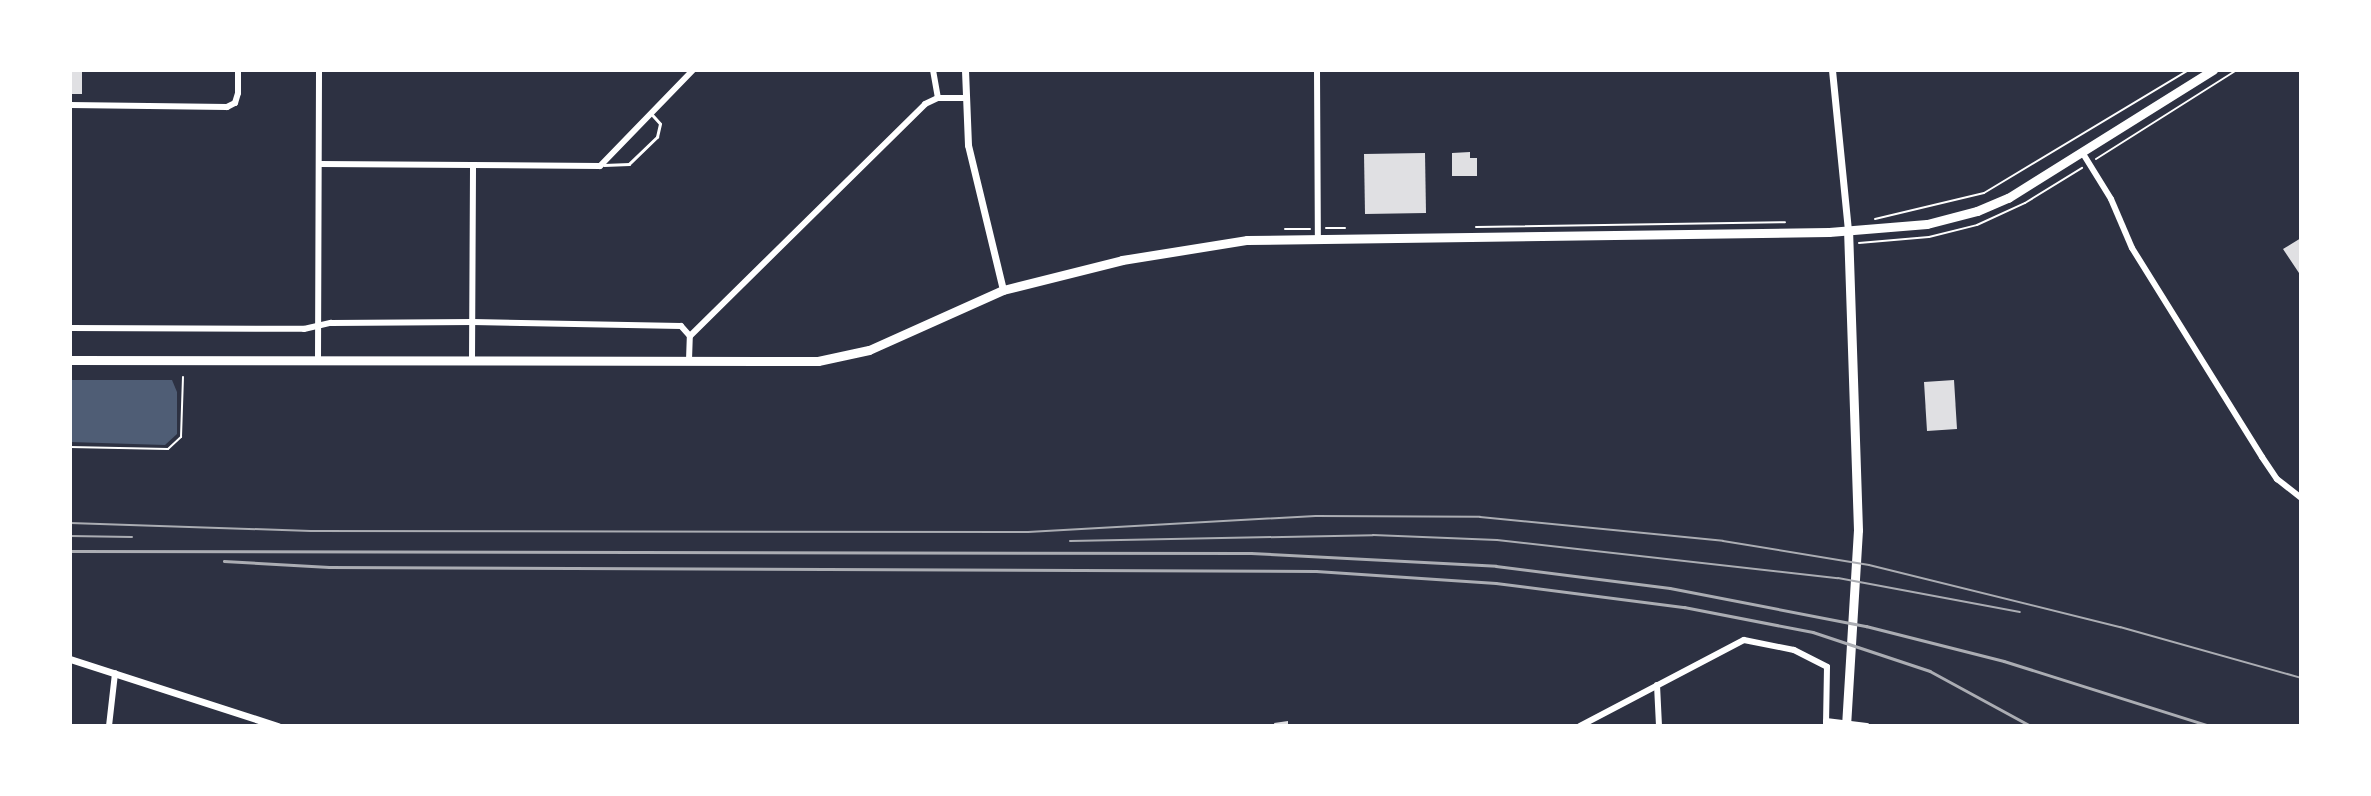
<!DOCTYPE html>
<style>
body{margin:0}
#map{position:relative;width:2371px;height:796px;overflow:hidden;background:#2d3142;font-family:"PT Sans",sans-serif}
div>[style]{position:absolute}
.water>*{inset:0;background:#4f5d75}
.building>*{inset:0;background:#e0e0e3}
.path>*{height:2px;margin:-1px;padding:0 1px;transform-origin:1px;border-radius:1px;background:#fff}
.service>*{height:2.5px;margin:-1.25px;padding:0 1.25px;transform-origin:1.25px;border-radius:1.25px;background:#fff}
.minor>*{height:6px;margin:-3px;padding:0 3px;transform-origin:3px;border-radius:3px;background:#fff}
.tertiary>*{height:7px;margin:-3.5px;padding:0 3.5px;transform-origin:3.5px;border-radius:3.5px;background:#fff}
.secondary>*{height:9px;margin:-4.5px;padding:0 4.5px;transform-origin:4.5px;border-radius:4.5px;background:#fff}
.tram>*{height:2px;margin:-1px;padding:0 1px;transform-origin:1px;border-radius:1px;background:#abadb3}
.rail>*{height:2.5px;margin:-1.25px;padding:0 1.25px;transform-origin:1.25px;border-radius:1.25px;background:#abadb3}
span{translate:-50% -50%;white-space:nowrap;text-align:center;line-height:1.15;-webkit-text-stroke:6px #fff;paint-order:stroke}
.frame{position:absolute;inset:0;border:72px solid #fff;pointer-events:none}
</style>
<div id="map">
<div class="water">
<i style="clip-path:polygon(70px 380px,172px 380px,177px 392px,177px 434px,165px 445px,70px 442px)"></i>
</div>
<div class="building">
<i style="clip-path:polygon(70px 70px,82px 70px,82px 94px,70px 94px)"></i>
<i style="clip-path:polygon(1470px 152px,1470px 158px,1477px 158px,1477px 176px,1452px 176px,1452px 153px)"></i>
<i style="clip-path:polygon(1425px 153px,1426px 213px,1365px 214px,1364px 154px)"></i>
<i style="clip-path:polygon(2301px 238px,2300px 260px,2301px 276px,2283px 249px)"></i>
<i style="clip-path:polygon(1954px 380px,1957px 429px,1927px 431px,1924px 382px)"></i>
<i style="clip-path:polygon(1288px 721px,1288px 726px,1275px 726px,1274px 723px)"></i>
</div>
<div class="path">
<i style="left:2096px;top:159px;width:167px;rotate:-32.3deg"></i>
<i style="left:1875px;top:219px;width:112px;rotate:-13.4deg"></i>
<i style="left:1984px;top:193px;width:239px;rotate:-31deg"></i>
<i style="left:1476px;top:227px;width:309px;rotate:-0.9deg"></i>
<i style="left:1326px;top:228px;width:19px"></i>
<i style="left:1285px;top:229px;width:25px"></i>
<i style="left:1859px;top:243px;width:70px;rotate:-4.9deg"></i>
<i style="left:1929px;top:237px;width:49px;rotate:-14deg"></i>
<i style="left:1977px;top:225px;width:53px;rotate:-24.6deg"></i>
<i style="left:2025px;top:203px;width:67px;rotate:-31.6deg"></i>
<i style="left:70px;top:447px;width:98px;rotate:1.2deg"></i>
<i style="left:168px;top:449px;width:18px;rotate:-43deg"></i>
<i style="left:181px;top:437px;width:60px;rotate:-88.1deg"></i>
</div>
<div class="service">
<i style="left:604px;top:165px;width:25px;rotate:-2deg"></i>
<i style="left:629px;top:164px;width:39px;rotate:-44deg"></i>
<i style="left:657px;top:137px;width:13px;rotate:-77deg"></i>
<i style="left:660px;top:124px;width:13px;rotate:-132deg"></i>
</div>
<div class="minor">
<i style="left:933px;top:70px;width:28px;rotate:80deg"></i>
<i style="left:1317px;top:70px;width:167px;rotate:89.7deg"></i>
<i style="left:70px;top:105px;width:157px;rotate:0.7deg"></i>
<i style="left:227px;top:107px;width:9px;rotate:-27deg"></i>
<i style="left:235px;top:103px;width:10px;rotate:-73deg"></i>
<i style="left:238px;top:93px;width:23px;rotate:-90deg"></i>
<i style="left:2082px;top:152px;width:55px;rotate:58.3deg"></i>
<i style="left:2111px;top:199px;width:53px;rotate:66.8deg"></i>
<i style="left:2132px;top:248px;width:246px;rotate:58.1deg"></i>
<i style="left:2262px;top:457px;width:27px;rotate:56deg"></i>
<i style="left:2277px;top:479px;width:31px;rotate:38deg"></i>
<i style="left:320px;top:164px;width:280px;rotate:0.4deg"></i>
<i style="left:600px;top:166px;width:134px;rotate:-45.9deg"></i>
<i style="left:70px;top:328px;width:234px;rotate:0.2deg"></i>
<i style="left:304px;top:329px;width:28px;rotate:-13deg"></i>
<i style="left:331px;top:323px;width:142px;rotate:-0.4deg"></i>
<i style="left:473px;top:322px;width:208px;rotate:1.1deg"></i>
<i style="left:681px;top:326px;width:13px;rotate:48deg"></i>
<i style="left:318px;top:360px;width:290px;rotate:-89.8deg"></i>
<i style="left:472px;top:360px;width:195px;rotate:-89.7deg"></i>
<i style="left:689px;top:360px;width:24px;rotate:-88deg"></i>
<i style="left:690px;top:336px;width:330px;rotate:-44.6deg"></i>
<i style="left:925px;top:104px;width:14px;rotate:-25deg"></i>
<i style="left:938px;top:98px;width:27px"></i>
<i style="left:1657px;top:685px;width:41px;rotate:87.2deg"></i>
<i style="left:1826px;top:721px;width:41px;rotate:7deg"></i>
<i style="left:109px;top:726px;width:53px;rotate:-83.5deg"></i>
<i style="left:1580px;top:726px;width:185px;rotate:-27.7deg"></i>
<i style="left:1744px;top:640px;width:51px;rotate:11.3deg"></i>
<i style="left:1794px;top:650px;width:37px;rotate:27deg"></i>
<i style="left:1827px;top:667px;width:59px;rotate:91deg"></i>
</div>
<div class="tertiary">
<i style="left:965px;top:70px;width:75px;rotate:87.7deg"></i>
<i style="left:968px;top:145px;width:149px;rotate:76.4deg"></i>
<i style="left:1832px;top:70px;width:162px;rotate:84.3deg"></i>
<i style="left:70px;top:659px;width:219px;rotate:17.9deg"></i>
</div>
<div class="secondary">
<i style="left:70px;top:360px;width:748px;rotate:0.08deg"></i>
<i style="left:818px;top:361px;width:52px;rotate:-12.2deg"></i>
<i style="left:869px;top:350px;width:147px;rotate:-24.1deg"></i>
<i style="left:1003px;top:290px;width:123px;rotate:-14.1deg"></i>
<i style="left:1122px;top:260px;width:127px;rotate:-9.1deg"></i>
<i style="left:1247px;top:240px;width:582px;rotate:-0.79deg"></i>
<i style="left:1829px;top:232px;width:98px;rotate:-4.7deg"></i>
<i style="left:1927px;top:224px;width:52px;rotate:-14.6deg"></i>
<i style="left:1977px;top:211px;width:34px;rotate:-23deg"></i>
<i style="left:2008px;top:198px;width:242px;rotate:-32deg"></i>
<i style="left:1846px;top:726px;width:196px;rotate:-86.5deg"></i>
<i style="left:1858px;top:530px;width:299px;rotate:-91.9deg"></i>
</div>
<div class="tram">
<i style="left:70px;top:523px;width:241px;rotate:1.9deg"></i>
<i style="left:311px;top:531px;width:717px;rotate:0.08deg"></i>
<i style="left:1028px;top:532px;width:288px;rotate:-3.2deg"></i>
<i style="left:1316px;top:516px;width:164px;rotate:0.3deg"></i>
<i style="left:1480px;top:517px;width:244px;rotate:5.6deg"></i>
<i style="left:1723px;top:541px;width:148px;rotate:9.3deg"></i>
<i style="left:1869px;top:565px;width:259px;rotate:13.9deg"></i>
<i style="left:2120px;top:627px;width:188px;rotate:15.7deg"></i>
<i style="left:70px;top:536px;width:62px;rotate:0.9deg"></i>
<i style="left:1070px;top:541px;width:303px;rotate:-1.1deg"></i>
<i style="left:1373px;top:535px;width:124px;rotate:2.3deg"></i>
<i style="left:1497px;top:540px;width:343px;rotate:6.4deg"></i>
<i style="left:1838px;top:578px;width:185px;rotate:10.6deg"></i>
</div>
<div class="rail">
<i style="left:70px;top:551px;width:1181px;rotate:0.1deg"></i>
<i style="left:1251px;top:553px;width:245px;rotate:3deg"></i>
<i style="left:1496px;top:566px;width:175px;rotate:7.2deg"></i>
<i style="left:1670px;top:588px;width:200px;rotate:11deg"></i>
<i style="left:1866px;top:626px;width:142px;rotate:14.2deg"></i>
<i style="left:2004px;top:661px;width:216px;rotate:17.5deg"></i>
<i style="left:224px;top:561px;width:105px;rotate:3.3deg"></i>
<i style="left:329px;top:567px;width:987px;rotate:0.23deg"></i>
<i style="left:1316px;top:571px;width:180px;rotate:3.8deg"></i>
<i style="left:1496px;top:583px;width:190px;rotate:7.3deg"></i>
<i style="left:1684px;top:607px;width:131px;rotate:11deg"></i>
<i style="left:1813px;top:632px;width:123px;rotate:18.4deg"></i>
<i style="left:1930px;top:671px;width:115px;rotate:28.6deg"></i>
</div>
<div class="frame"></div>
</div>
